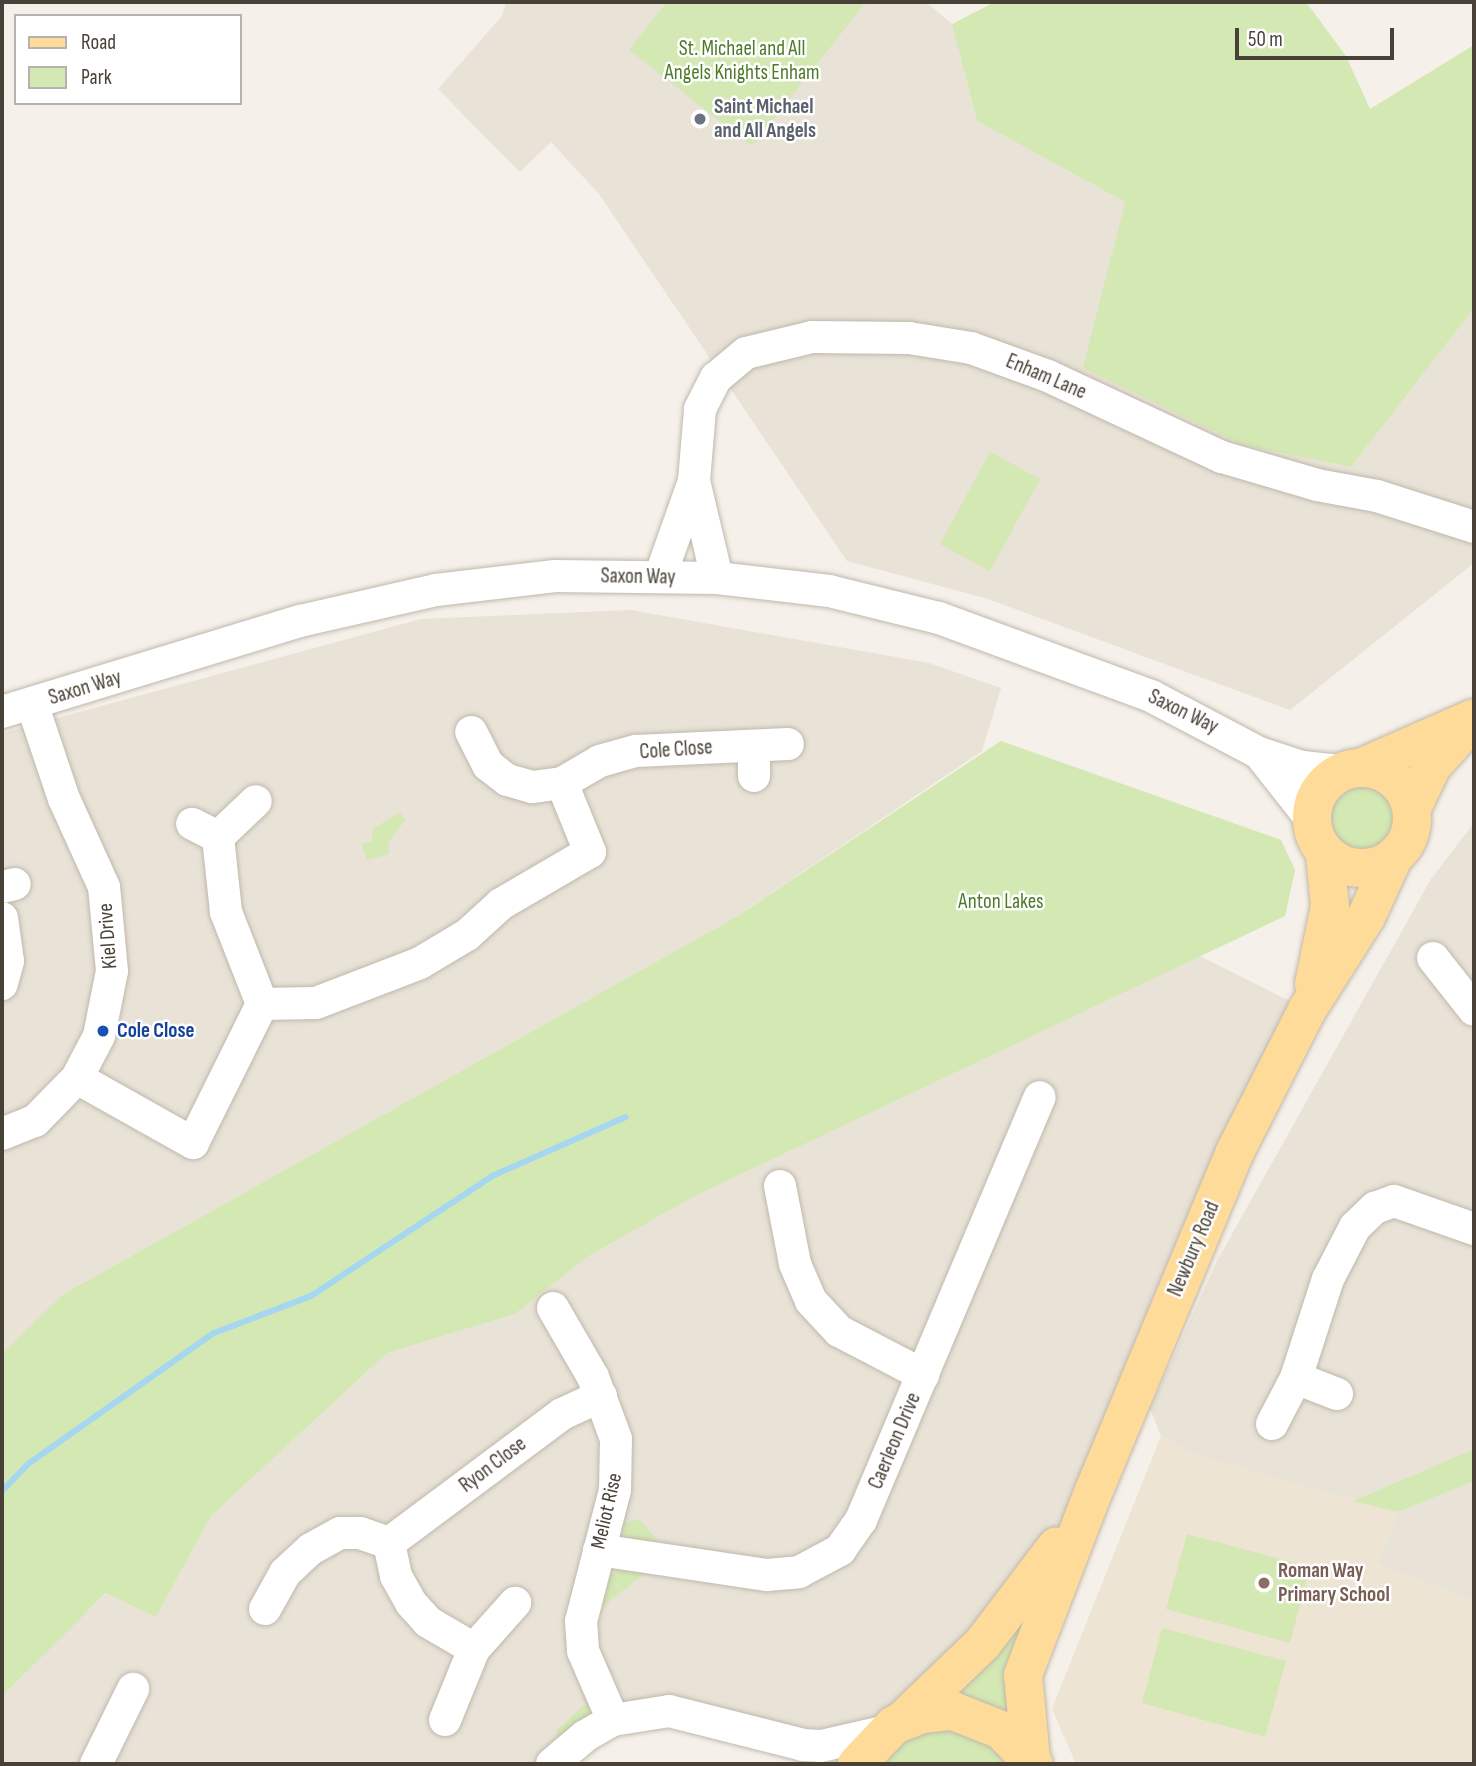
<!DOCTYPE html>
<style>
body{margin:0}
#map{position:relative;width:1476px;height:1766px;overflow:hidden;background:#f5f0e9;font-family:"Sofia Sans Condensed",sans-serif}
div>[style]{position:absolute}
.residential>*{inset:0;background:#e8e2d7}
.education>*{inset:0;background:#eee4d3}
.green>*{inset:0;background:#d3e8b2}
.round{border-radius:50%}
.stream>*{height:6px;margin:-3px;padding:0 3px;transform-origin:3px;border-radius:3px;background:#a6d7f1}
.roads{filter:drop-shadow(0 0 2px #c0b8ac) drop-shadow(0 0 2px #c0b8ac)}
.minor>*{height:32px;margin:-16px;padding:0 16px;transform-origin:16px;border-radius:16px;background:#fff}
.major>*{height:38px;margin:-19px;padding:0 19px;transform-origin:19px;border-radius:19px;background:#fedb99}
.major>.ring{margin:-19px;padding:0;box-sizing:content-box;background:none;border:38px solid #fedb99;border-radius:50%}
.dots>*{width:19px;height:19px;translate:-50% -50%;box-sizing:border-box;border:4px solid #fff;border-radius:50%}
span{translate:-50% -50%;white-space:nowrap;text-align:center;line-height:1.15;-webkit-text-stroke:5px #fff;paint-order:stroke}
.park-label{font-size:21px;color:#4e7b2a}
.worship-label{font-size:21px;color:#5b616d;font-weight:700}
.left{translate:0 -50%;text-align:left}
.street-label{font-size:21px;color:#484137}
.transit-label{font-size:21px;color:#164399;font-weight:700}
.education-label{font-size:21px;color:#785e54;font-weight:700}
.frame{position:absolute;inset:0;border:4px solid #484137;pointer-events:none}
.legend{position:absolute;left:14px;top:14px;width:228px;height:91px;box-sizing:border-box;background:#fff;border:2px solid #b6b3af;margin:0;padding:9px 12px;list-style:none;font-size:21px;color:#484137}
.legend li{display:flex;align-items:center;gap:14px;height:35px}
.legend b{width:35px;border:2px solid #b6b3af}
.scale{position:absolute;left:1235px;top:28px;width:159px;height:32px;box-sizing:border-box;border:4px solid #484137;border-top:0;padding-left:9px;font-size:21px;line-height:24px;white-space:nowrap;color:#484137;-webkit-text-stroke:5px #fff;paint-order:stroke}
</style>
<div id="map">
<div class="residential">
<i style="clip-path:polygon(506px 2px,926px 2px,952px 24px,977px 121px,1125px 202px,1084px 368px,1351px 467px,1474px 308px,1474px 563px,1290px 710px,988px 599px,847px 561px,599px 194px,551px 142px,520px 172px,438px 89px,502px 16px)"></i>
<i style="clip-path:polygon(631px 610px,929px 663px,1001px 688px,982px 751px,736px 917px,62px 1295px,2px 1354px,2px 733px,421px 619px)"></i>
<i style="clip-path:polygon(1474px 823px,1474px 1449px,1353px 1501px,1192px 1453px,1161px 1436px,1150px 1409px,1217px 1261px,1431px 879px)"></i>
<i style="clip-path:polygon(1200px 956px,1307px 1010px,1093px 1493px,933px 1688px,821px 1746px,669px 1711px,552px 1764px,2px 1764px,2px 1696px,7px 1687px,107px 1593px,156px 1617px,211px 1516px,387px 1353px,515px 1314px,587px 1257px,695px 1196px)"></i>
<i style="clip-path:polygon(1474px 1481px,1474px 1601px,1377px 1564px,1398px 1512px)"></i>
</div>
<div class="education">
<i style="clip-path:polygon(1161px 1436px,1192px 1453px,1398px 1512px,1377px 1564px,1474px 1601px,1474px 1764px,1076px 1764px,1052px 1709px)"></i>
</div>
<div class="green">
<i style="clip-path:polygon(667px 2px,866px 2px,752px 146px,629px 50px)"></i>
<i style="clip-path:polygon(995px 2px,1306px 2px,1346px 56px,1370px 109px,1474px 45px,1474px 308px,1351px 467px,1243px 445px,1083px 368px,1125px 202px,977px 121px,952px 24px)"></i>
<i style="clip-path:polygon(990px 452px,1040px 479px,990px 571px,940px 544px)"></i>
<i style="clip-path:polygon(1001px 741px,1281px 840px,1295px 870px,1285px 916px,695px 1196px,587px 1257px,515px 1314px,387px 1353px,211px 1516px,156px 1617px,106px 1593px,2px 1696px,2px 1354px,62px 1295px,736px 917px)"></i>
<i class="round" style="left:1328px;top:782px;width:72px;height:72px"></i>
<i style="clip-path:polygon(400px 812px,405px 820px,388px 843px,389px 854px,367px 860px,362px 844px,372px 841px,373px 829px)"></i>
<i style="clip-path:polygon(1474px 1449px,1474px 1481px,1398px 1512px,1353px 1501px)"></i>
<i style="clip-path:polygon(639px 1519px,665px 1549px,626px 1539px,620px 1524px)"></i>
<i style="clip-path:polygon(1187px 1534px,1310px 1567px,1290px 1643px,1166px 1609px)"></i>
<i style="clip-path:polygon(625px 1568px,649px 1570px,593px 1614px,607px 1577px)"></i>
<i style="clip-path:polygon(1027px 1613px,1015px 1720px,937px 1696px)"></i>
<i style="clip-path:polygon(1162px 1628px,1286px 1661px,1265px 1737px,1142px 1703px)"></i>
<i style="clip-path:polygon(593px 1697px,587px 1723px,562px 1740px,557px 1737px,556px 1731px)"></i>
<i style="clip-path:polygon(961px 1726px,1017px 1764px,871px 1764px,900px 1737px)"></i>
</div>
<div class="stream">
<i style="left:2px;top:1491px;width:37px;rotate:-46deg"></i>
<i style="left:28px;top:1464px;width:228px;rotate:-35.2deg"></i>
<i style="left:214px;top:1333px;width:104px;rotate:-20.9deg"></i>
<i style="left:311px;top:1296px;width:217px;rotate:-33.5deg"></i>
<i style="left:492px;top:1176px;width:146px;rotate:-23.8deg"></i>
</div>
<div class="roads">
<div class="minor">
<i style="left:660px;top:577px;width:102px;rotate:-70.5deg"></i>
<i style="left:717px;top:578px;width:100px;rotate:-103.3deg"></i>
<i style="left:694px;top:481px;width:72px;rotate:-85.2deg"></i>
<i style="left:700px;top:409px;width:35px;rotate:-63deg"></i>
<i style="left:716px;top:378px;width:39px;rotate:-40deg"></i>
<i style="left:746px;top:353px;width:68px;rotate:-13.6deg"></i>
<i style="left:812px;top:337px;width:97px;rotate:0.6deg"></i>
<i style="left:909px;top:338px;width:63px;rotate:9.2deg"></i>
<i style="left:971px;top:348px;width:82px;rotate:20deg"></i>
<i style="left:1048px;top:376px;width:192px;rotate:25deg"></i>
<i style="left:1222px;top:457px;width:99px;rotate:16.4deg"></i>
<i style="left:1317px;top:485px;width:61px;rotate:10.4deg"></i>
<i style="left:1377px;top:496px;width:102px;rotate:17.7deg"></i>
<i style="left:2px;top:712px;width:312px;rotate:-17deg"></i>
<i style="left:300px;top:621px;width:139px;rotate:-12.8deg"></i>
<i style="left:436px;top:590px;width:120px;rotate:-6.7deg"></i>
<i style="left:555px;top:576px;width:162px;rotate:0.7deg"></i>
<i style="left:717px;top:578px;width:113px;rotate:6.6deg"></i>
<i style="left:829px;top:591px;width:113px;rotate:13.8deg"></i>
<i style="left:939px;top:618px;width:226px;rotate:20.2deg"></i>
<i style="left:1151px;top:696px;width:122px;rotate:27.8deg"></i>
<i style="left:1259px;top:753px;width:45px;rotate:18deg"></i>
<i style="left:1302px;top:767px;width:38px;rotate:6deg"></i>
<i style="left:1260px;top:754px;width:84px;rotate:51.8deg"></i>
<i style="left:754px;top:776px;width:30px;rotate:-90deg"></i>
<i style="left:562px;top:783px;width:44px;rotate:-30.1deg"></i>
<i style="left:600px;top:761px;width:37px;rotate:-16deg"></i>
<i style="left:636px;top:751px;width:152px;rotate:-2.6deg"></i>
<i style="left:218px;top:837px;width:52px;rotate:-43.5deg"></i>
<i style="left:2px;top:887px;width:13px;rotate:-13deg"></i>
<i style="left:2px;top:918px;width:43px;rotate:82.1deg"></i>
<i style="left:8px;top:961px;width:24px;rotate:105deg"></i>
<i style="left:1433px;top:958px;width:66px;rotate:51.7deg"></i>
<i style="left:262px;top:1004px;width:54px;rotate:-1.1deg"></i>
<i style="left:316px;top:1003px;width:111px;rotate:-21deg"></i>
<i style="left:420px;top:963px;width:55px;rotate:-30.8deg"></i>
<i style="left:467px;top:935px;width:46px;rotate:-42.4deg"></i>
<i style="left:501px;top:904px;width:103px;rotate:-30.3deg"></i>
<i style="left:590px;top:852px;width:74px;rotate:-112.1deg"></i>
<i style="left:562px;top:783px;width:30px;rotate:172deg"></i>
<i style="left:532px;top:787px;width:26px;rotate:-164deg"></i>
<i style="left:507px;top:780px;width:24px;rotate:-142deg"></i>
<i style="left:488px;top:765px;width:37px;rotate:-117deg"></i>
<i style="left:77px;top:1078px;width:133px;rotate:29.3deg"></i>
<i style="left:193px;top:1143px;width:155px;rotate:-63.6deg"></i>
<i style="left:262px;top:1004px;width:99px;rotate:-111.4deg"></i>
<i style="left:226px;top:912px;width:75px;rotate:-96.1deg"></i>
<i style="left:218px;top:837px;width:29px;rotate:-153deg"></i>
<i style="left:2px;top:1134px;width:35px;rotate:-22deg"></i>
<i style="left:35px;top:1121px;width:60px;rotate:-45.7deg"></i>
<i style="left:77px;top:1078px;width:47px;rotate:-62.4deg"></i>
<i style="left:99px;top:1036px;width:66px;rotate:-78.7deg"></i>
<i style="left:112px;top:971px;width:84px;rotate:-95.4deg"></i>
<i style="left:104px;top:887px;width:97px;rotate:-114.4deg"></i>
<i style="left:64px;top:799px;width:100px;rotate:-108.6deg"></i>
<i style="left:780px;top:1186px;width:79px;rotate:79.1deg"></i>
<i style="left:795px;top:1264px;width:40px;rotate:66.6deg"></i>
<i style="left:811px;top:1301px;width:41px;rotate:47deg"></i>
<i style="left:839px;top:1331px;width:95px;rotate:27.6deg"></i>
<i style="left:553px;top:1308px;width:80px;rotate:59.9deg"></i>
<i style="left:593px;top:1377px;width:66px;rotate:69.6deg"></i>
<i style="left:616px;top:1439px;width:51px;rotate:91.1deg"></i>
<i style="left:615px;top:1490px;width:135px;rotate:104.5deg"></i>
<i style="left:581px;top:1621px;width:30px;rotate:86deg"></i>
<i style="left:583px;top:1651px;width:75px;rotate:66.5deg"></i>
<i style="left:1337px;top:1394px;width:44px;rotate:-158.7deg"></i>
<i style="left:1296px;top:1378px;width:104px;rotate:-72.1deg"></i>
<i style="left:1328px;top:1279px;width:59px;rotate:-62.6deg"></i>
<i style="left:1355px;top:1227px;width:28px;rotate:-44deg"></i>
<i style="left:1375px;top:1208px;width:20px;rotate:-20deg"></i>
<i style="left:1394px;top:1201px;width:85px;rotate:19.3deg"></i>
<i style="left:1272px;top:1424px;width:52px;rotate:-62.4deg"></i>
<i style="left:389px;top:1543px;width:216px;rotate:-36.7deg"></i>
<i style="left:562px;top:1414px;width:43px;rotate:-24.8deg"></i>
<i style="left:599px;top:1550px;width:170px;rotate:8.5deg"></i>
<i style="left:767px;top:1575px;width:32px;rotate:-5deg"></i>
<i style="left:799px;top:1572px;width:47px;rotate:-28.2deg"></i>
<i style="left:840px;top:1550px;width:37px;rotate:-55deg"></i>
<i style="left:861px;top:1520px;width:459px;rotate:-67.1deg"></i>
<i style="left:265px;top:1609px;width:41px;rotate:-60.9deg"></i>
<i style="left:285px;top:1573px;width:35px;rotate:-43deg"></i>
<i style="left:311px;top:1549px;width:33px;rotate:-29deg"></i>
<i style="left:340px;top:1533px;width:20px"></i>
<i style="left:360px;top:1533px;width:31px;rotate:19deg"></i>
<i style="left:389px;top:1543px;width:34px;rotate:78deg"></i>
<i style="left:396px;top:1576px;width:31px;rotate:61deg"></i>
<i style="left:411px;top:1603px;width:25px;rotate:48deg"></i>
<i style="left:428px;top:1622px;width:53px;rotate:30.4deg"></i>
<i style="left:445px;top:1720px;width:77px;rotate:-67.8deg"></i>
<i style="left:474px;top:1649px;width:62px;rotate:-48.3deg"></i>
<i style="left:96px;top:1764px;width:84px;rotate:-63.7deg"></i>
<i style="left:552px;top:1764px;width:43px;rotate:-40.3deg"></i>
<i style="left:585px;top:1736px;width:32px;rotate:-30deg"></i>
<i style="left:613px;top:1720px;width:57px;rotate:-9.1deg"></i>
<i style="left:669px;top:1711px;width:138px;rotate:14.2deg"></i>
<i style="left:803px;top:1745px;width:18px;rotate:3deg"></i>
<i style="left:821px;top:1746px;width:64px;rotate:-12.7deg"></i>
</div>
<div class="major">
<i style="left:1363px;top:767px;width:121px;rotate:-23.8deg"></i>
<i class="ring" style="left:1312px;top:768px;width:62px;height:62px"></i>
<i style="left:1412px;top:808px;width:47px;rotate:-64.5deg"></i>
<i style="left:1432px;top:766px;width:51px;rotate:-48.2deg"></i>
<i style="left:1314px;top:984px;width:80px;rotate:-78.4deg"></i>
<i style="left:1330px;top:906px;width:51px;rotate:-95.6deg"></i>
<i style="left:902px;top:1721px;width:112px;rotate:-43.9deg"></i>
<i style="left:983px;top:1643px;width:121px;rotate:-52.8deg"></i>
<i style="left:1031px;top:1759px;width:84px;rotate:-95.4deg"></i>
<i style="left:1023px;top:1675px;width:195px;rotate:-69deg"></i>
<i style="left:1093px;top:1493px;width:369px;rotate:-67.4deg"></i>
<i style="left:1235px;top:1152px;width:159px;rotate:-63.1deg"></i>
<i style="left:1307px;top:1010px;width:110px;rotate:-57.6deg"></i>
<i style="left:1366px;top:917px;width:67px;rotate:-65.3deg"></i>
<i style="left:857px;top:1764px;width:54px;rotate:-46.5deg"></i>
<i style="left:894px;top:1725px;width:30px;rotate:-21deg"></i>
<i style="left:922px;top:1714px;width:31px;rotate:-6deg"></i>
<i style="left:953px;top:1711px;width:52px;rotate:21.6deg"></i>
<i style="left:1001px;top:1730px;width:47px;rotate:45.9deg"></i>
</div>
</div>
<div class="dots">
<i style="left:700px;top:119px;background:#6b7280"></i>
<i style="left:103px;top:1031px;background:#1a4fb4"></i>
<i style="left:1264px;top:1583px;background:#8d6e63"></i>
</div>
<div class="park-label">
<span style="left:742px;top:61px">St. Michael and All<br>Angels Knights Enham</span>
<span style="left:1001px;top:902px">Anton Lakes</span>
</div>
<div class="worship-label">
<span class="left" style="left:714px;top:119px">Saint Michael<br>and All Angels</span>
</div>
<div class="street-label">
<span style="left:1046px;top:377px;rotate:23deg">Enham Lane</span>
<span style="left:638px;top:577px;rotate:1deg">Saxon Way</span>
<span style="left:85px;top:688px;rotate:-17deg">Saxon Way</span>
<span style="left:1183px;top:712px;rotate:26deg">Saxon Way</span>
<span style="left:676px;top:750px;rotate:-4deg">Cole Close</span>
<span style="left:108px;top:936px;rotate:-94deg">Kiel Drive</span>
<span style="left:1194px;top:1249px;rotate:-67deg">Newbury Road</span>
<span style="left:895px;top:1441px;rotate:-67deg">Caerleon Drive</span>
<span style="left:493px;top:1465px;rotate:-37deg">Ryon Close</span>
<span style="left:607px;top:1511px;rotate:-77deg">Meliot Rise</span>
</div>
<div class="transit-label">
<span class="left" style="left:117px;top:1031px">Cole Close</span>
</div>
<div class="education-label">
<span class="left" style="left:1278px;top:1583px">Roman Way<br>Primary School</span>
</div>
<div class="frame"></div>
<ul class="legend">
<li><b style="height:9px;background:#fedb99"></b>Road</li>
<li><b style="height:19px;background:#d3e8b2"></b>Park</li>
</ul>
<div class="scale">50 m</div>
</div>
